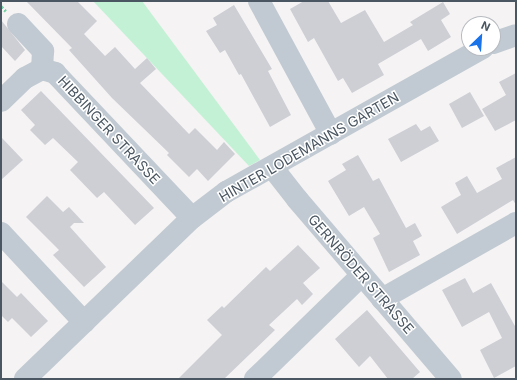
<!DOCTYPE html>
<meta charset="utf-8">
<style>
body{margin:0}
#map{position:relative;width:517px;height:380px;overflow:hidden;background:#f5f3f3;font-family:Inter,sans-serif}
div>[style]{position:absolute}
.green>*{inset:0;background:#c3f1d5}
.building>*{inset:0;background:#cdcfd5}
.path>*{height:2.5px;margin-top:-1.25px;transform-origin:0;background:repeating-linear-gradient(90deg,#7ad0a6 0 3px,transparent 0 5px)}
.minor>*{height:22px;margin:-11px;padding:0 11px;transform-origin:11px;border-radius:11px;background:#c1cad2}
span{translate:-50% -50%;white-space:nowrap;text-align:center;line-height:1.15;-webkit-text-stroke:3px #fff;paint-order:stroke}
.street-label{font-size:14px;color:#4a5661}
.frame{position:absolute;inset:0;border:2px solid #4a5661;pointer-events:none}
.north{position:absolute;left:461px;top:16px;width:40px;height:40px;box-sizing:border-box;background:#fff;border:1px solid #b7bbc0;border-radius:50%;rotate:25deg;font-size:11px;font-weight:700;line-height:16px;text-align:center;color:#4a5661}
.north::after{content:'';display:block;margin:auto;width:14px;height:18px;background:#1a73e8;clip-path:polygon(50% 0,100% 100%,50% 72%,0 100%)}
</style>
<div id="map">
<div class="green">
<i style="clip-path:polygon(93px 1px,142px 1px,260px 160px,249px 166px)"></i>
</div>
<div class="building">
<i style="clip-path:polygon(26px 1px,77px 1px,97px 21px,84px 34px,105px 56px,115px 47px,135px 69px,147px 58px,156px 69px,140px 83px,189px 134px,195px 128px,217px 150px,224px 142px,235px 154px,208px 181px,197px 169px,189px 177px,167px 155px,169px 153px,112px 98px,69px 50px,72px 48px)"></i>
<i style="clip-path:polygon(304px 1px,328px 1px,341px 23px,365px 10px,384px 42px,413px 25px,410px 22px,443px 2px,450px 14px,441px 20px,451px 37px,428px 51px,421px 39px,378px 64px,384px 75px,352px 93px,343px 78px,338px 81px,314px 38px,308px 42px,290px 9px)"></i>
<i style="clip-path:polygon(234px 5px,272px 69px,268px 71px,291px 115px,270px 127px,241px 74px,239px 75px,225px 50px,220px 53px,206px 31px,217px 25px,213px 18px)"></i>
<i style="clip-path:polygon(1px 20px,25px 50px,15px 61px,1px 46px)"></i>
<i style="clip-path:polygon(516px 73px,516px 120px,495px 131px,482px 109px,506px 95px,499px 82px)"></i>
<i style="clip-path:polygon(41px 91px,154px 208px,135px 225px,104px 192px,97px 198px,70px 170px,78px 162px,53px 138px,45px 145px,30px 130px,35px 125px,21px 110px)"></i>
<i style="clip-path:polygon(470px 92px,484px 116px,462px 128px,449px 104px)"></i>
<i style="clip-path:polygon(416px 124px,421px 131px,430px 126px,439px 141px,401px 162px,388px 139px)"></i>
<i style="clip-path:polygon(1px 137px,23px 160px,1px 180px)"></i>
<i style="clip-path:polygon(358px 155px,373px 181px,379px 178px,406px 228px,415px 223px,422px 236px,413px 241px,420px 255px,389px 272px,373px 238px,380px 234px,364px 207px,349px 216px,328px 181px,346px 170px,342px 164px)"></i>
<i style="clip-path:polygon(516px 157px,516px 205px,513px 200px,457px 234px,441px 207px,461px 195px,455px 183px,467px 176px,477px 193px,502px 179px,496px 168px)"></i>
<i style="clip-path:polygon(47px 196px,63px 212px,69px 207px,84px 223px,74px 223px,70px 227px,106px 267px,84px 287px,53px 255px,59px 250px,26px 217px)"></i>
<i style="clip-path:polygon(298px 245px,320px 268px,303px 283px,313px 294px,302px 305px,297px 299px,269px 325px,275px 330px,224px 379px,178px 379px,222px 335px,207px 320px,222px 306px,224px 308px,266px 267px,270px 271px)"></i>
<i style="clip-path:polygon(465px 278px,473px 293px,491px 283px,516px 328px,516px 366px,494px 378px,480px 350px,502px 338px,489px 312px,462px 327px,442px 290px)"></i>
<i style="clip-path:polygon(1px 281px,17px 297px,21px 293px,48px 321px,31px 337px,12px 318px,8px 322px,1px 315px)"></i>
<i style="clip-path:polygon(367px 310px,420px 372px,412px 379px,388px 379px,370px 356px,359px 367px,335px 339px)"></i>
</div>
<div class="path">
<i style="left:1px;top:6px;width:7px;rotate:45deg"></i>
</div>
<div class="minor">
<i style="left:259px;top:1px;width:151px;rotate:61.6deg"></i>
<i style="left:18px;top:24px;width:37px;rotate:47deg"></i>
<i style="left:43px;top:51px;width:18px;rotate:93deg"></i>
<i style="left:493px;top:43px;width:24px;rotate:-19deg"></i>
<i style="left:1px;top:101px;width:33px;rotate:-44deg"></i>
<i style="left:25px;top:78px;width:19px;rotate:-28deg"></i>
<i style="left:42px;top:69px;width:14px;rotate:17deg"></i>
<i style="left:55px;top:73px;width:199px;rotate:46.6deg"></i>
<i style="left:272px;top:167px;width:41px;rotate:52deg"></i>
<i style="left:297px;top:199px;width:237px;rotate:49.5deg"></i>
<i style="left:1px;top:233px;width:122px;rotate:47deg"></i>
<i style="left:382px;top:299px;width:154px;rotate:-29.6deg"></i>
<i style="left:25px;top:379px;width:232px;rotate:-44deg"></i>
<i style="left:192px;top:218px;width:43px;rotate:-37.4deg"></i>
<i style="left:226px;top:192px;width:295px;rotate:-29.3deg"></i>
<i style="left:255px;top:379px;width:149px;rotate:-44.2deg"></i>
</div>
<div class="street-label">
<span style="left:109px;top:130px;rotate:47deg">HIBBINGER STRASSE</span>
<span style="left:309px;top:147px;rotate:-30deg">HINTER LODEMANNS GARTEN</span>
<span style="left:361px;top:274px;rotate:49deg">GERNRÖDER STRASSE</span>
</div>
<div class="frame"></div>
<div class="north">N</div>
</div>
